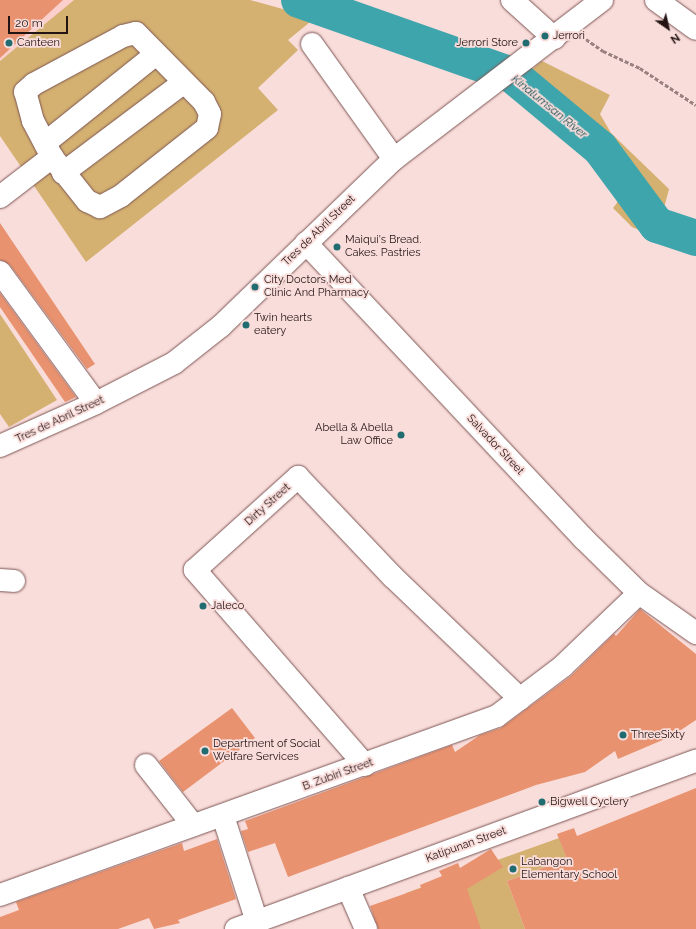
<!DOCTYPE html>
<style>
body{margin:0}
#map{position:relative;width:696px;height:929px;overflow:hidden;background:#f9dddb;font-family:Raleway,sans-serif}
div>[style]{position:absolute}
.built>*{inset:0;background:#fbcfcc}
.green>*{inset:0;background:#d4b171}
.river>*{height:36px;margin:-18px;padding:0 18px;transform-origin:18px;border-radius:18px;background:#3fa5ac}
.building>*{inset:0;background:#e9926f}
.path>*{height:2.5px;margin-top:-1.25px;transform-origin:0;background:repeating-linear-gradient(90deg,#998281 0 4px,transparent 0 6px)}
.roads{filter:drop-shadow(0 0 1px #7c5553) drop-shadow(0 0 1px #7c5553)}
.minor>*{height:22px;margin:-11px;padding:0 11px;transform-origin:11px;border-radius:11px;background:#fff}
.major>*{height:22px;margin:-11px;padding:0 11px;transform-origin:11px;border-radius:11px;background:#fff}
.dots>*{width:11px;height:11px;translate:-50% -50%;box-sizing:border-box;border:2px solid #f9dddb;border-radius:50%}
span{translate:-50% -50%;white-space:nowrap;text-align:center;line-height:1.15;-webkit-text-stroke:3.5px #f9dddb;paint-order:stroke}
.poi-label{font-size:11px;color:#231413}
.left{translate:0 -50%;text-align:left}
.right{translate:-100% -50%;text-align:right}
.street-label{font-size:11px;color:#231413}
.water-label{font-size:12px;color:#07464b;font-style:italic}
.north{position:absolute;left:648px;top:8px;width:40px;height:40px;-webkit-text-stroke:3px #f9dddb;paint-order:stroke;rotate:146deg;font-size:11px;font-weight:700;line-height:16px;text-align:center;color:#231413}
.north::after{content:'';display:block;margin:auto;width:14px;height:18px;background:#231413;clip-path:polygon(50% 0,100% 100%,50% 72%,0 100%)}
.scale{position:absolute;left:8px;top:16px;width:60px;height:18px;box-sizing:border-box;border:2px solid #231413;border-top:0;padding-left:5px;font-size:12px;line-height:14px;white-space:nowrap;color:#231413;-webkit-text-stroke:3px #f9dddb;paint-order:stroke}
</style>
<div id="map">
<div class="built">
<i style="clip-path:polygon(0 0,74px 0,0 61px)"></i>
</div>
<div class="green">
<i style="clip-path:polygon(74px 0,250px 0,315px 18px,288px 40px,298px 50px,258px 88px,278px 110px,86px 262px,0 136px,0 61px)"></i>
<i style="clip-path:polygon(542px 61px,610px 95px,600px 114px,611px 133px,669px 189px,662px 216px,696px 229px,696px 254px,632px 227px,613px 208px,622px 196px,589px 145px,515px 83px)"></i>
<i style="clip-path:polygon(0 314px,57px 400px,9px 427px,0 414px)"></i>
<i style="clip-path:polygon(559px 838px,594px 929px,574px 929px,548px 860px,550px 865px,507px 881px,525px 929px,481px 929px,417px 920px,406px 893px)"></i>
</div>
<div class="river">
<i style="left:299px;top:0;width:226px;rotate:19.4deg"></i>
<i style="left:512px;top:75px;width:114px;rotate:39.7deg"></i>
<i style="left:600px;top:148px;width:96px;rotate:53.5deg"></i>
<i style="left:657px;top:225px;width:41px;rotate:18.4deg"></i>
</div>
<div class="building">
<i style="clip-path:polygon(0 0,63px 0,0 58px)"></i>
<i style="clip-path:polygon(0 223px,95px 364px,87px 369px,10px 265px,0 260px)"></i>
<i style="clip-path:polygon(0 293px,76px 397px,65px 402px,0 307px)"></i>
<i style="clip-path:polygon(640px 609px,696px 654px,696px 720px,672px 736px,618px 759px,615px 751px,585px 772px,536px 785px,288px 877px,275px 843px,248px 852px,241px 831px,248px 829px,245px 821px,452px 745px,455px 752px,480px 735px,501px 728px,571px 676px,614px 634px,616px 636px)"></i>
<i style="clip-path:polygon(232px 708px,255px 738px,183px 792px,159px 761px)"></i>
<i style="clip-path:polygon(696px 788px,696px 929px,525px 929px,507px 881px,567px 859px,557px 834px,574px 828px,577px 836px)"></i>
<i style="clip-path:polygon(217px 839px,236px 899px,178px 920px,180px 923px,154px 929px,149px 918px,118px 929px,0 929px,0 917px,19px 910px,16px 902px,182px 843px,184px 851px)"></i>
<i style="clip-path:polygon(491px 849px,503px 867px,467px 889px,481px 929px,378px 929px,370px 906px,421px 888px,420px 885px,442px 876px,439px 871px,458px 863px,460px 868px)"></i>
</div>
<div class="path">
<i style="left:586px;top:39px;width:21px;rotate:35deg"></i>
<i style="left:603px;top:51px;width:41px;rotate:24.7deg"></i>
<i style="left:640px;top:68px;width:67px;rotate:33.5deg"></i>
</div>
<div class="roads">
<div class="minor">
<i style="left:512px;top:0;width:57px;rotate:42.1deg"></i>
<i style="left:656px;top:0;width:49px;rotate:35.9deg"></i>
<i style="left:136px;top:33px;width:97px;rotate:45.4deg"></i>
<i style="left:204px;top:102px;width:13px;rotate:63deg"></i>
<i style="left:210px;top:114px;width:14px;rotate:102deg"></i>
<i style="left:207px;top:128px;width:110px;rotate:141.7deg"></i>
<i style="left:121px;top:196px;width:24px;rotate:152deg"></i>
<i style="left:100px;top:207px;width:14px;rotate:-155deg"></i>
<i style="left:87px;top:201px;width:56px;rotate:-128.5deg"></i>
<i style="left:52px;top:157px;width:41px;rotate:-117.8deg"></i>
<i style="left:33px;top:121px;width:30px;rotate:-105deg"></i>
<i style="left:25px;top:92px;width:12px;rotate:-42deg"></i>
<i style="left:34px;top:84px;width:101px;rotate:-28.3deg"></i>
<i style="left:123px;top:36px;width:13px;rotate:-13deg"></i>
<i style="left:312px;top:44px;width:141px;rotate:54.5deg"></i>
<i style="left:45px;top:143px;width:142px;rotate:-38.7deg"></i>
<i style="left:63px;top:173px;width:151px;rotate:-36.9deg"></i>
<i style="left:0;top:197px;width:66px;rotate:-37.6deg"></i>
<i style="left:306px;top:243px;width:405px;rotate:46.8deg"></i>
<i style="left:583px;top:538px;width:78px;rotate:44.5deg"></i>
<i style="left:639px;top:593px;width:70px;rotate:35.1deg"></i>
<i style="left:0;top:272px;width:162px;rotate:53.8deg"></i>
<i style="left:0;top:446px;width:105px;rotate:-24.1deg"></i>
<i style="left:96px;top:403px;width:88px;rotate:-27.1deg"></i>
<i style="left:174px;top:363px;width:60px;rotate:-38.2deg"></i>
<i style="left:221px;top:326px;width:240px;rotate:-44deg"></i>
<i style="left:394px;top:159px;width:262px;rotate:-37.4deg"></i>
<i style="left:0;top:580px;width:14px;rotate:4deg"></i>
<i style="left:146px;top:765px;width:76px;rotate:51.9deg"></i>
<i style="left:365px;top:765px;width:259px;rotate:-131.1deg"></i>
<i style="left:195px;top:570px;width:139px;rotate:-42.1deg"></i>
<i style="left:298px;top:477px;width:138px;rotate:46.5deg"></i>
<i style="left:393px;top:577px;width:176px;rotate:43.8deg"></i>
<i style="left:223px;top:816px;width:111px;rotate:72.2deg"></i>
<i style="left:348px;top:888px;width:45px;rotate:66.3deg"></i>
<i style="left:0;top:895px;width:528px;rotate:-19.81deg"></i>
<i style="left:497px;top:716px;width:83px;rotate:-37.1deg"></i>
<i style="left:563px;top:666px;width:105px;rotate:-43.8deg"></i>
</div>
<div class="major">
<i style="left:236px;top:929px;width:490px;rotate:-20.1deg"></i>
</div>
</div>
<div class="dots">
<i style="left:545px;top:36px;background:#206c71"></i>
<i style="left:9px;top:43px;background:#206c71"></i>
<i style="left:526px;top:43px;background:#206c71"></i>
<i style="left:337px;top:247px;background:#206c71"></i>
<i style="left:255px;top:287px;background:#206c71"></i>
<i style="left:246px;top:325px;background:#206c71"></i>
<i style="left:401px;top:435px;background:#206c71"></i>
<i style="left:203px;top:606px;background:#206c71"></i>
<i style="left:623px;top:735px;background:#206c71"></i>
<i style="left:205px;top:751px;background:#206c71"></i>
<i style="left:542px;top:802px;background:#206c71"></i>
<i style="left:513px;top:869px;background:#206c71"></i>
</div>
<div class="poi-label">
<span class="left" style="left:553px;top:36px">Jerrori</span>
<span class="left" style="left:17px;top:43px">Canteen</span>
<span class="right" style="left:518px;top:43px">Jerrori Store</span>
<span class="left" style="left:345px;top:247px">Maiqui's Bread.<br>Cakes. Pastries</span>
<span class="left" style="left:264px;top:287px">City Doctors Med<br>Clinic And Pharmacy</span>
<span class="left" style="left:254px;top:325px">Twin hearts<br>eatery</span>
<span class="right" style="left:393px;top:435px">Abella &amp; Abella<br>Law Office</span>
<span class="left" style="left:211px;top:606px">Jaleco</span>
<span class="left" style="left:631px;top:735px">ThreeSixty</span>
<span class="left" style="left:213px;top:751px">Department of Social<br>Welfare Services</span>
<span class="left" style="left:550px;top:802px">Bigwell Cyclery</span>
<span class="left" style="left:521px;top:869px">Labangon<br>Elementary School</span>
</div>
<div class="street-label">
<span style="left:319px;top:231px;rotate:-44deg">Tres de Abril Street</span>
<span style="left:60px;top:420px;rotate:-25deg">Tres de Abril Street</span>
<span style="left:495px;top:445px;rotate:47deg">Salvador Street</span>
<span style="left:268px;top:505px;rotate:-42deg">Dirty Street</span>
<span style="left:338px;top:775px;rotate:-20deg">B. Zubiri Street</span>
<span style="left:466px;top:845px;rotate:-20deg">Katipunan Street</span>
</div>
<div class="water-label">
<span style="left:549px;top:107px;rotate:39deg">Kinalumsan River</span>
</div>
<div class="north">N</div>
<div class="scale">20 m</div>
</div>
